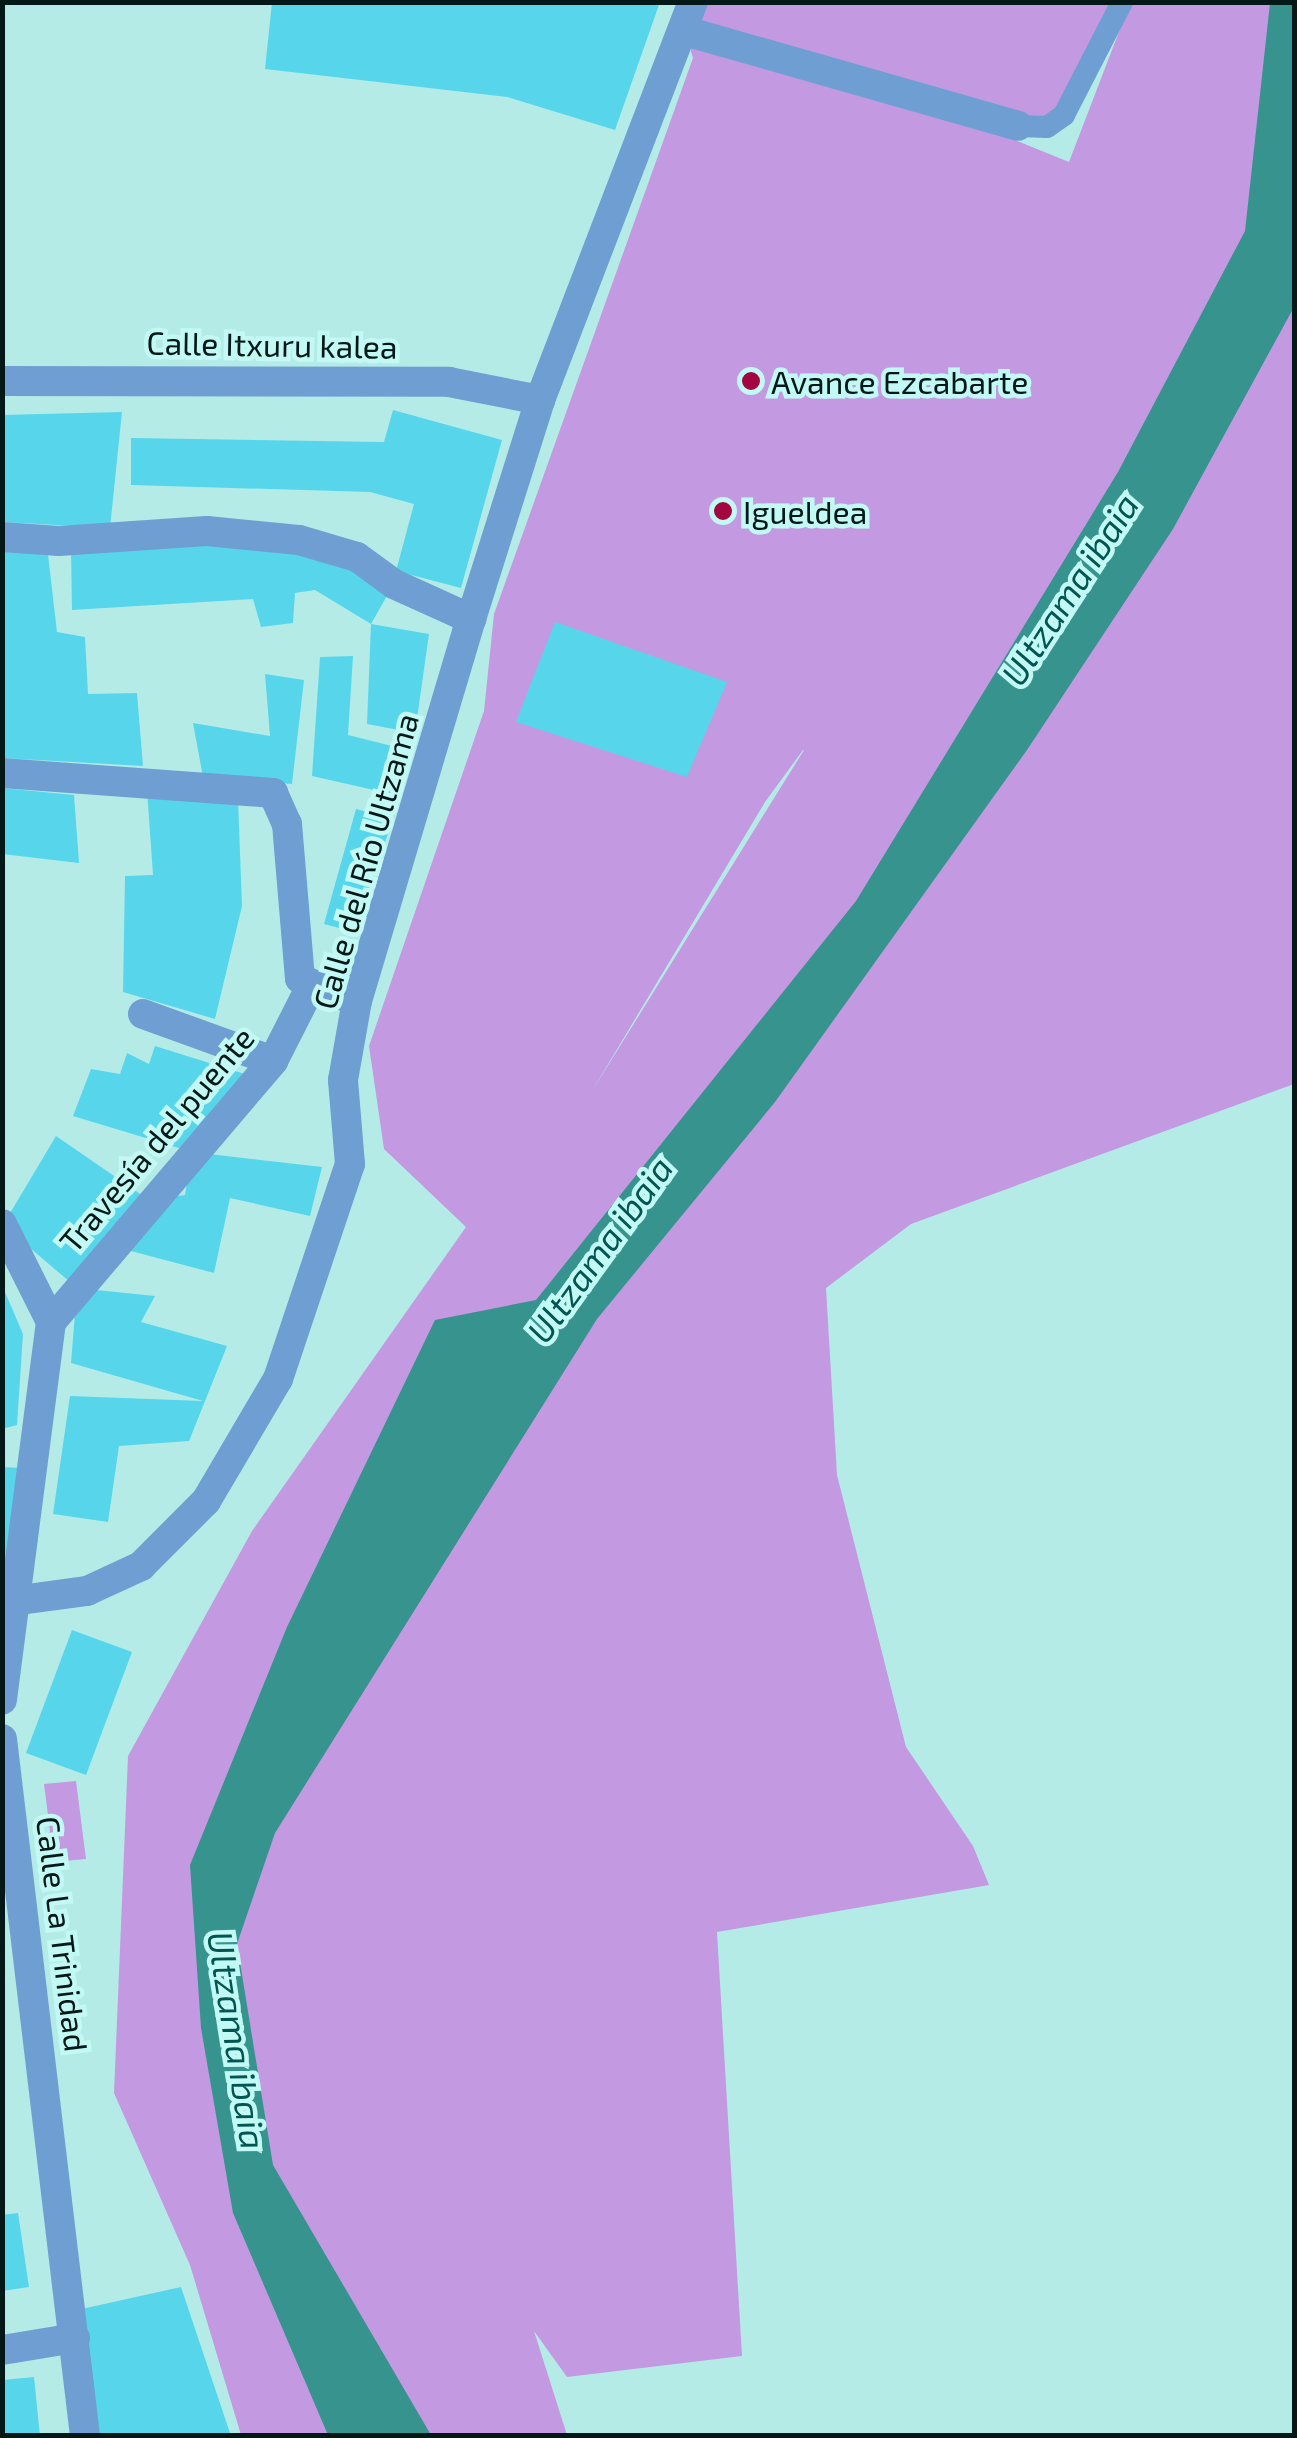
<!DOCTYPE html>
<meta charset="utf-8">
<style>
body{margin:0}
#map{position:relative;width:1297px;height:2438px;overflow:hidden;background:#b5ebe7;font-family:"Exo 2",sans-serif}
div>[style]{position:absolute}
.green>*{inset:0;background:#c399e1}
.water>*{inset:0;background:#37938e}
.building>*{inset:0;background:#57d6eb}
.service>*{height:22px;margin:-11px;padding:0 11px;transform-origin:11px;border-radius:11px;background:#6f9fd2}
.minor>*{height:30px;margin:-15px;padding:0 15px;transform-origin:15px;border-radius:15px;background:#6f9fd2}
.dots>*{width:28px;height:28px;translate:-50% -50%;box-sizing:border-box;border:5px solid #c2f9f4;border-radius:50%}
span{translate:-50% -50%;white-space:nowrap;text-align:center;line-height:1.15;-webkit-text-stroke:9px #c2f9f4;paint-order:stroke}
.street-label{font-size:32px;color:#031817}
.poi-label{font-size:32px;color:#031817}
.left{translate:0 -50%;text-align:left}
.water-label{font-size:35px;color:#035552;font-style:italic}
.frame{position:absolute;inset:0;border:5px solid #031817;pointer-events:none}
</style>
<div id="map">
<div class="green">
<i style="clip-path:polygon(evenodd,693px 3px,1122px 3px,1054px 124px,1015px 140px,1069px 162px,1130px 3px,1294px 3px,1294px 1084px,911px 1224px,826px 1288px,837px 1475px,906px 1747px,973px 1846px,989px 1885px,717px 1932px,742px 2356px,567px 2377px,534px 2331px,567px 2435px,241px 2435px,190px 2265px,114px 2093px,128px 1756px,252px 1531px,466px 1227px,384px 1149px,369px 1046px,484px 711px,494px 614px,693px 58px,685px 31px,693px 3px,803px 750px,804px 750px,592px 1091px,765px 802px,803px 750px)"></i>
<i style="clip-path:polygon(76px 1781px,86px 1859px,54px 1862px,44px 1784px)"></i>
</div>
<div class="water">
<i style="clip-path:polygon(1270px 3px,1294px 3px,1294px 307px,1173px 529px,1027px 750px,775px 1102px,597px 1319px,275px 1833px,237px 1944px,273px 2165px,431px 2435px,328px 2435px,233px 2213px,201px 2028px,190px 1865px,287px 1627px,435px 1320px,536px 1300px,856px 901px,1118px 472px,1245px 231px)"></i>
</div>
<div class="building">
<i style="clip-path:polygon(272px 2px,660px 2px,615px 130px,507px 97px,265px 69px)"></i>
<i style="clip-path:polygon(393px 410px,502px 440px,461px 588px,396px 571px,414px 504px,370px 492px,131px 485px,131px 438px,384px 442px)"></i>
<i style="clip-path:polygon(122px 412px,110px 528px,2px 522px,2px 415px)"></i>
<i style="clip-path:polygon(214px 545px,337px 559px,388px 594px,371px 624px,315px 590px,295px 593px,293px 623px,261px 627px,253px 599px,72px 610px,71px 549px)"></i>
<i style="clip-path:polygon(47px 546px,57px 632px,85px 637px,88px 694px,137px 693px,143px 766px,2px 758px,2px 551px)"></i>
<i style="clip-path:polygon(555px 622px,727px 682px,687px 777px,516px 722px)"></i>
<i style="clip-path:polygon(371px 624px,429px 634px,415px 733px,367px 724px)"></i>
<i style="clip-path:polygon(353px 656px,348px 735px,404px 749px,396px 795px,312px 776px,320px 657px)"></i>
<i style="clip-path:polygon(265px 674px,304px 680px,292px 784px,203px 777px,193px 723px,270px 736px)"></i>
<i style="clip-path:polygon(2px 788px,74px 795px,79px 863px,2px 854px)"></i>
<i style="clip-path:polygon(147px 790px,238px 799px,242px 906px,215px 1019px,123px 992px,125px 876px,153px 875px)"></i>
<i style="clip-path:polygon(356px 809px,393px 819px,354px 932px,324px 924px)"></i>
<i style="clip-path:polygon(155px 1046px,258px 1078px,192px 1152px,322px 1167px,310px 1216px,230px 1198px,214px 1273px,112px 1246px,77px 1288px,3px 1225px,56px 1136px,149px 1200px,185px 1195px,192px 1152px,73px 1116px,91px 1069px,120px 1074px,127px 1053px,149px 1064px)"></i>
<i style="clip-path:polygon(2px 1285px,23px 1334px,17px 1425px,2px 1429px)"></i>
<i style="clip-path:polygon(77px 1288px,155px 1296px,141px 1322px,227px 1346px,189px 1441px,119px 1446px,108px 1522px,53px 1514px,70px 1396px,203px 1401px,71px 1363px)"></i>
<i style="clip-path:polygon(2px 1467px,22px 1468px,2px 1620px)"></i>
<i style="clip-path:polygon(72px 1630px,132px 1652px,86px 1775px,26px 1753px)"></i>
<i style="clip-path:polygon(18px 2213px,29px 2287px,2px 2291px,2px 2215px)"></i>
<i style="clip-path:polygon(181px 2287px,231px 2436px,90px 2436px,77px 2310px)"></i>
<i style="clip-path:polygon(34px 2377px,40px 2436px,2px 2436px,2px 2380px)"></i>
</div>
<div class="service">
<i style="left:1018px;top:126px;width:29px;rotate:2deg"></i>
<i style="left:1047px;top:127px;width:21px;rotate:-35deg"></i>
<i style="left:1064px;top:115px;width:127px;rotate:-62.8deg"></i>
</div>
<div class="minor">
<i style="left:685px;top:31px;width:346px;rotate:15.9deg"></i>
<i style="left:2px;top:381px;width:447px;rotate:0.1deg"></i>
<i style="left:449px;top:382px;width:93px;rotate:11.2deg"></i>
<i style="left:2px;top:537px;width:57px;rotate:4deg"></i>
<i style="left:59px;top:541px;width:148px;rotate:-3.9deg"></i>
<i style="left:207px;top:531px;width:92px;rotate:5.6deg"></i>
<i style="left:299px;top:540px;width:60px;rotate:16.3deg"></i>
<i style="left:357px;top:557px;width:46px;rotate:36.1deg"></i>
<i style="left:394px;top:584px;width:85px;rotate:24.4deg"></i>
<i style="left:2px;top:773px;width:272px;rotate:4.2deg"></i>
<i style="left:273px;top:793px;width:34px;rotate:66deg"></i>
<i style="left:287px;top:824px;width:155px;rotate:85.2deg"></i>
<i style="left:300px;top:978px;width:13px;rotate:27deg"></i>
<i style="left:143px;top:1014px;width:138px;rotate:19.9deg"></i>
<i style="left:2px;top:1224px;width:110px;rotate:63.4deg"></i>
<i style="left:51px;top:1322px;width:381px;rotate:97.4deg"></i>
<i style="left:51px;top:1322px;width:343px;rotate:-49.6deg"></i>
<i style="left:273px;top:1061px;width:86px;rotate:-63.1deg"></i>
<i style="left:312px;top:984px;width:48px;rotate:20.7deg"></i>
<i style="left:20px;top:1600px;width:68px;rotate:-7.7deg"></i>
<i style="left:87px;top:1591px;width:60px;rotate:-24.8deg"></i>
<i style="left:141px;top:1566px;width:92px;rotate:-45deg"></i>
<i style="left:206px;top:1501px;width:142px;rotate:-59.5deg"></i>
<i style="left:278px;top:1379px;width:227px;rotate:-71.5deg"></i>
<i style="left:350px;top:1164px;width:84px;rotate:-94.8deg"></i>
<i style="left:343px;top:1080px;width:80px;rotate:-80deg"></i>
<i style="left:357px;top:1001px;width:399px;rotate:-73.4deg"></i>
<i style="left:471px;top:619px;width:230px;rotate:-72.5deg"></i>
<i style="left:540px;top:400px;width:426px;rotate:-69deg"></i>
<i style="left:2px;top:1739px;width:702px;rotate:83.21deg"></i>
<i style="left:2px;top:2350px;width:74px;rotate:-9.3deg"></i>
</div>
<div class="dots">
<i style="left:751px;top:381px;background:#a3073f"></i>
<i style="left:723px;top:511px;background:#a3073f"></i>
</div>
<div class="street-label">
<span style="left:272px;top:344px;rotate:1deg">Calle Itxuru kalea</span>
<span style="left:365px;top:861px;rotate:-74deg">Calle del Río Ultzama</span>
<span style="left:156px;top:1139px;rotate:-50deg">Travesía del puente</span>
<span style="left:63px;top:1934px;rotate:83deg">Calle La Trinidad</span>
</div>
<div class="poi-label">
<span class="left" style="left:771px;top:381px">Avance Ezcabarte</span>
<span class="left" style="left:743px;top:511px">Igueldea</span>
</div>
<div class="water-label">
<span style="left:1069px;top:589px;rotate:-57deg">Ultzama ibaia</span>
<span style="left:599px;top:1249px;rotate:-54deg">Ultzama ibaia</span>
<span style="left:238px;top:2040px;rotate:81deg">Ultzama ibaia</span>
</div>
<div class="frame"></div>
</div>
